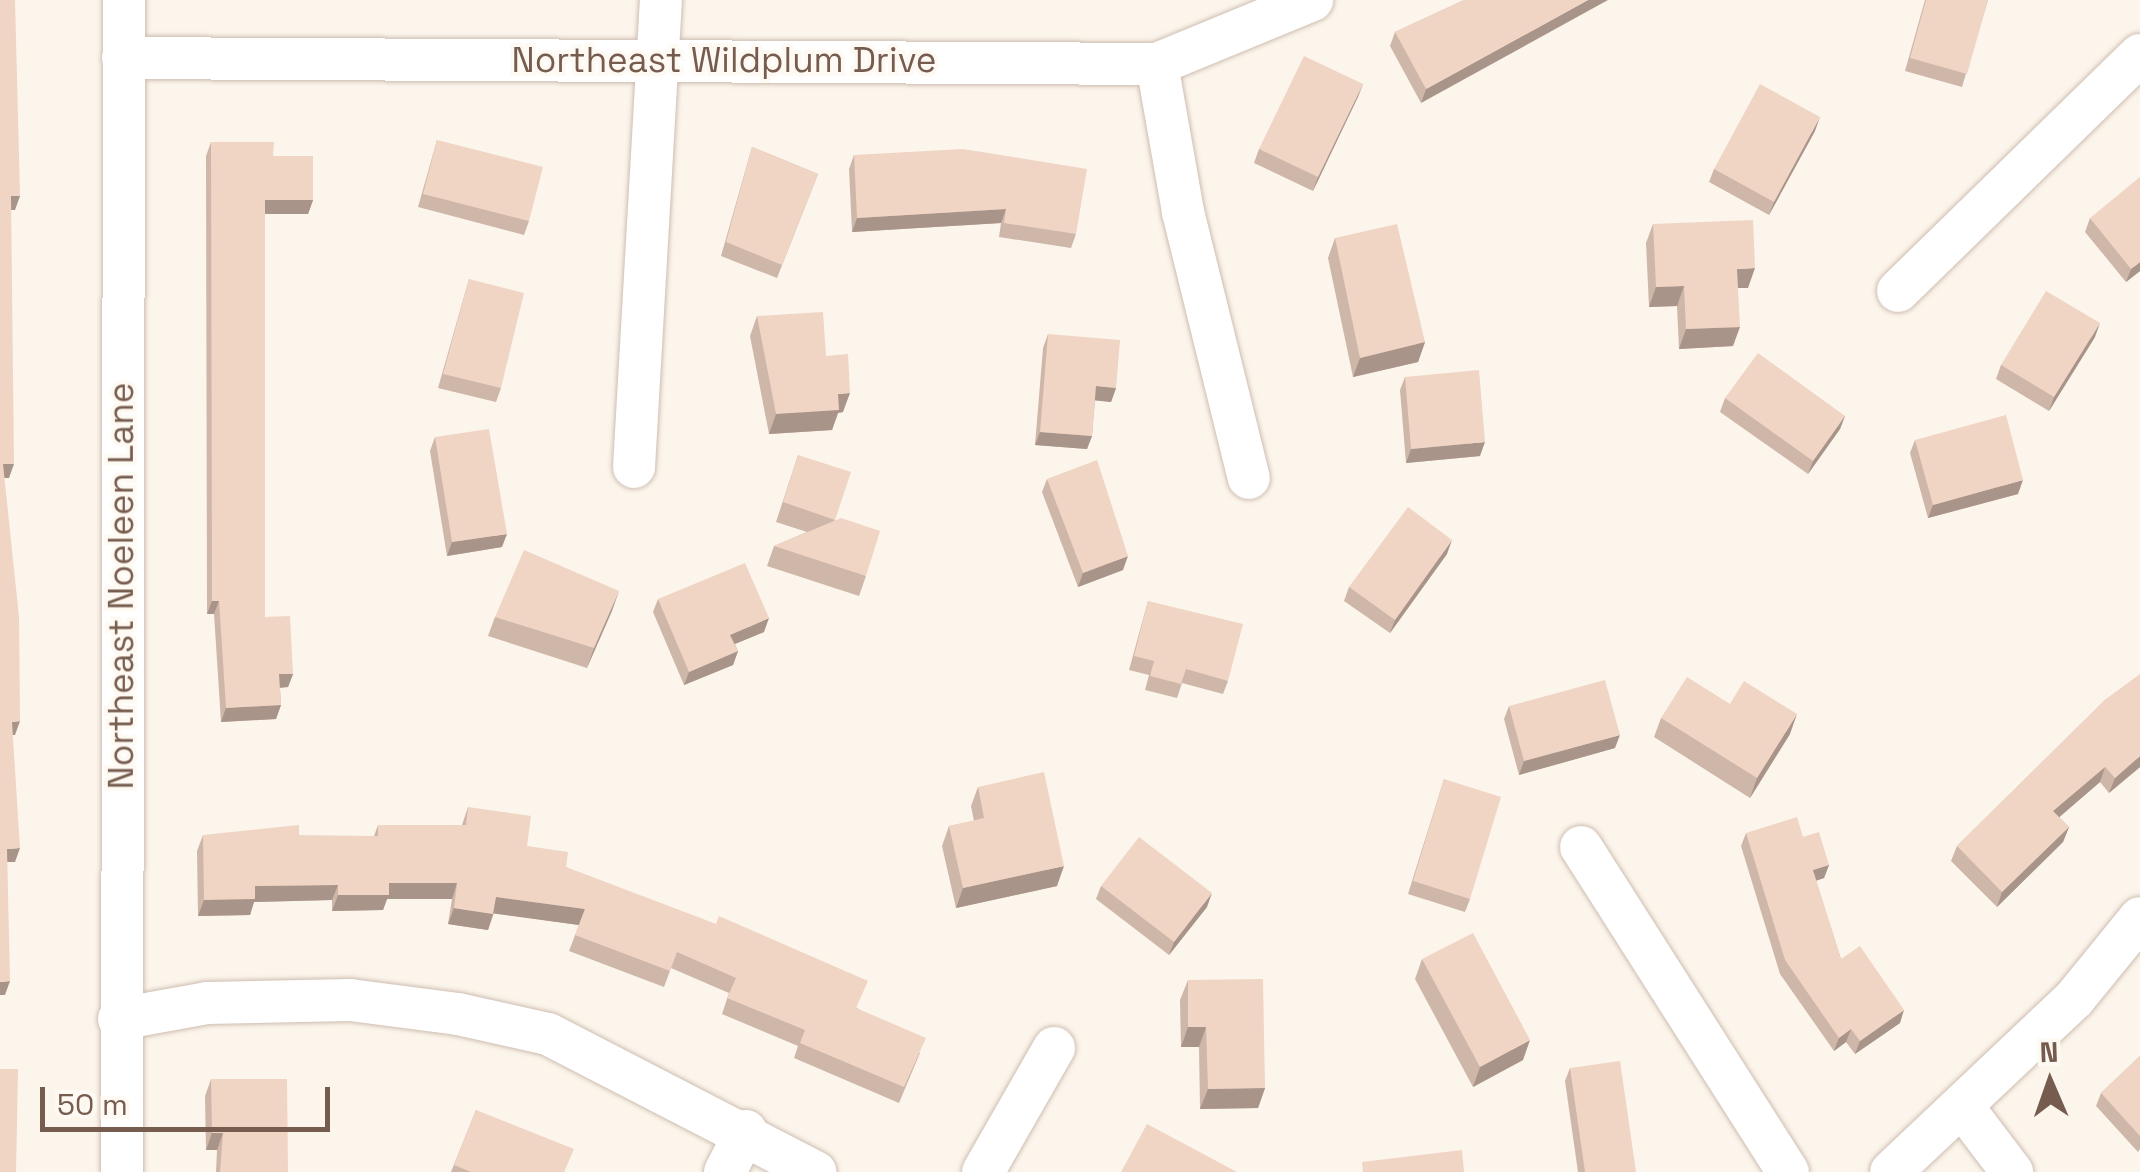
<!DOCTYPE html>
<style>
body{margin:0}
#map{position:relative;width:2140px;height:1172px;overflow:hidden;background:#fcf5eb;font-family:"Space Grotesk",sans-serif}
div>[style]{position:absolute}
.roads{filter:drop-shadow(0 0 2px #cebdb1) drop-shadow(0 0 2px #cebdb1)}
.street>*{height:42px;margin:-21px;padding:0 21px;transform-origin:21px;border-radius:21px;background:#fff}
.wall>*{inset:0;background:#ceb6a9}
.shaded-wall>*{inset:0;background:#a89489}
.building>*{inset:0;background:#f0d4c4}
span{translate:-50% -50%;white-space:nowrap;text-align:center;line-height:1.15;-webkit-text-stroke:8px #fef9f2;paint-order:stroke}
.street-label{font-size:35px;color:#765c4f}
.north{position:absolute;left:2000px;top:1032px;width:100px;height:100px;-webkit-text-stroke:8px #fef9f2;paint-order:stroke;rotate:358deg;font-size:28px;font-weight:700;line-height:40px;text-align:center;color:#765c4f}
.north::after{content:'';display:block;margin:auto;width:35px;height:45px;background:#765c4f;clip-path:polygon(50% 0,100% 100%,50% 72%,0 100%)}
.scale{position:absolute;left:40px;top:1087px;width:290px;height:45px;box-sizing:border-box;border:5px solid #765c4f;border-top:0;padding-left:12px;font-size:30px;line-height:35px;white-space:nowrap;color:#765c4f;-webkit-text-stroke:8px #fef9f2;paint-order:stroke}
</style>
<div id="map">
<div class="roads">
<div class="street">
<i style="left:123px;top:58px;width:1034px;rotate:0.33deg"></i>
<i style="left:1157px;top:64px;width:168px;rotate:-22.4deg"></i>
<i style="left:1157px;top:64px;width:150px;rotate:80deg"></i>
<i style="left:1183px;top:212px;width:274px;rotate:76.1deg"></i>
<i style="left:1898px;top:291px;width:338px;rotate:-44.3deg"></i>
<i style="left:634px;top:467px;width:468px;rotate:-86.7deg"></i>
<i style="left:1581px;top:847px;width:385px;rotate:57.5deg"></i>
<i style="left:119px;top:1019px;width:89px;rotate:-10.3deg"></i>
<i style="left:207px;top:1003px;width:143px;rotate:-1.2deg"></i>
<i style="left:350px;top:1000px;width:109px;rotate:7.4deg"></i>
<i style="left:458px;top:1014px;width:92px;rotate:12.5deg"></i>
<i style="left:548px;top:1034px;width:301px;rotate:27.3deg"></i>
<i style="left:1965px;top:1110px;width:78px;rotate:52.8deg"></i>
<i style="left:122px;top:1172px;width:1172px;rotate:-89.9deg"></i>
<i style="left:725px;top:1172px;width:46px;rotate:-62.9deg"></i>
<i style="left:983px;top:1172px;width:143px;rotate:-60.2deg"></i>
<i style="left:1891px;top:1172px;width:253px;rotate:-43.4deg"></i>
<i style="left:2075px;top:998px;width:103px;rotate:-50.9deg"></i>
</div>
</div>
<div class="wall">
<i style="clip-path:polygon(1464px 0,1421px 103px,1390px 46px,1395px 32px)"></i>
<i style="clip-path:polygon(1925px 0,1988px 0,1962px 87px,1905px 71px)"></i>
<i style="clip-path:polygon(1363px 84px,1313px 191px,1254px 163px,1259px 149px)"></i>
<i style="clip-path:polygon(1815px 131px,1769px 215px,1709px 182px,1714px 169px)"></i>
<i style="clip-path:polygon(437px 140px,529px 221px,524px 235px,418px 207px)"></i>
<i style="clip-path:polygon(211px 142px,273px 156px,313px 200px,308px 214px,265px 214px,265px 617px,293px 674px,288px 687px,280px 688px,281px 705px,276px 719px,221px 722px,214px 614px,207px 614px,206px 156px)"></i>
<i style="clip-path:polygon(752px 147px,818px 174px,777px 278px,721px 256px)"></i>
<i style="clip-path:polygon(854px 155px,1076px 234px,1071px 248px,999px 237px,1001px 223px,852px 232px,849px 169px)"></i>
<i style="clip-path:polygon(2090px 218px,2140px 271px,2126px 282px,2085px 232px)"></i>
<i style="clip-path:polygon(1653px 224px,1748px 288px,1738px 288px,1733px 346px,1679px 349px,1677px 306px,1649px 307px,1646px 243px)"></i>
<i style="clip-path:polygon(1335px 238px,1425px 342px,1418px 362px,1353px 377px,1328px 258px)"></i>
<i style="clip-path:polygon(469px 279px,501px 388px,496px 402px,438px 388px)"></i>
<i style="clip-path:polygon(757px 316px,826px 356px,843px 412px,838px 413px,832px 430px,769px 434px,750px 336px)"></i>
<i style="clip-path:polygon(1048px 334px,1116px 388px,1111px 402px,1095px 400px,1092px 436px,1087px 449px,1035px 445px,1043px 348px)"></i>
<i style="clip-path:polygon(2095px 337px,2049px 411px,1996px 379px,2001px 365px)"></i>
<i style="clip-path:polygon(1405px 377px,1480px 456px,1406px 463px,1400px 390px)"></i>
<i style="clip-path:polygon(1725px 398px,1845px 416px,1840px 429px,1808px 474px,1720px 412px)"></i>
<i style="clip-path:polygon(435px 437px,502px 547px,447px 556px,430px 451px)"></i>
<i style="clip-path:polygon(1915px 440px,2018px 494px,1928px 518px,1910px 453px)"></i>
<i style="clip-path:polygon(798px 455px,866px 576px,859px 596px,767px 566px,774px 546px,807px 532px,776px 522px)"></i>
<i style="clip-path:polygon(1047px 479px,1123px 570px,1078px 587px,1042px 492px)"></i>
<i style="clip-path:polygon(1447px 554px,1390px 633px,1344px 601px,1349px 587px)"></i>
<i style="clip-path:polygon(619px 591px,587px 668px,488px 636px,495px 617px)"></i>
<i style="clip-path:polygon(658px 599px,764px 632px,735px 644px,738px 651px,733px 665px,684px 685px,653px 612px)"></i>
<i style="clip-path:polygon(1148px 601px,1228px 681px,1223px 694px,1182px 683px,1177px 698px,1145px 690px,1149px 675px,1129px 670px)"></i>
<i style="clip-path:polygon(2106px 699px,2140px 767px,2109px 793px,2100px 782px,2059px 817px,2069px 827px,2063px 842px,1997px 907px,1951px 861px,1957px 846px)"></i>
<i style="clip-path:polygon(1730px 704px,1790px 734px,1750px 798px,1654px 737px,1661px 718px)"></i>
<i style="clip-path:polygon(1509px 706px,1615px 748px,1519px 775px,1504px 719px)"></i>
<i style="clip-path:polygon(1444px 779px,1470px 899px,1465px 912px,1408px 894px)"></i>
<i style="clip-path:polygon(978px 787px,1057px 886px,956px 908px,942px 846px,949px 826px,974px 821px,971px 806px)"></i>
<i style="clip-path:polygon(468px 807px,527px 846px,566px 867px,857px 1008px,920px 1053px,899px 1103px,794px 1058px,798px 1046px,722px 1014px,729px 993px,671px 968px,664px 987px,569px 951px,579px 925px,494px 913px,488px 930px,448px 924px,452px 899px,387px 899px,383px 910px,332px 911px,332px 900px,254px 902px,250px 915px,198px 916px,197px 851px,203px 835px,374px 836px,378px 825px,462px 825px)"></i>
<i style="clip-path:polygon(1746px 833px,1803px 837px,1829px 865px,1824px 878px,1816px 881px,1841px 959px,1900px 1023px,1855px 1054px,1846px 1042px,1834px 1051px,1780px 974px,1741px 846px)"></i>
<i style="clip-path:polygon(1101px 886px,1207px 907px,1169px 955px,1096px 899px)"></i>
<i style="clip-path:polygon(1422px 959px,1523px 1060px,1473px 1087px,1415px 979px)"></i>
<i style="clip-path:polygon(1188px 980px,1265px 1088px,1258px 1108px,1200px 1109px,1199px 1047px,1181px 1047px,1180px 1000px)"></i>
<i style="clip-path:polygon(2140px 1056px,2140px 1149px,2138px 1152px,2096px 1106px,2101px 1093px)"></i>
<i style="clip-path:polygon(1570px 1068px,1636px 1172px,1578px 1172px,1565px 1081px)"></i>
<i style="clip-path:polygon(211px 1079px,288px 1172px,216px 1172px,217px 1150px,206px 1150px,205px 1096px)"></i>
<i style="clip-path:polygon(476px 1110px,565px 1172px,451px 1172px)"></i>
</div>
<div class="shaded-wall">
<i style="clip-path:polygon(1588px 0,1608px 0,1421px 103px,1426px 89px)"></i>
<i style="clip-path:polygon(1363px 84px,1358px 97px,1313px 191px,1318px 177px)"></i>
<i style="clip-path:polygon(1820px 117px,1815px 131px,1769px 215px,1774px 202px)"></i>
<i style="clip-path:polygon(11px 196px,20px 196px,15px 210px,6px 210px)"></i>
<i style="clip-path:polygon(265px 200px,313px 200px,308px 214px,260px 214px)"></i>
<i style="clip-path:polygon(1006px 209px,1001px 223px,852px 232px,857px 218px)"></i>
<i style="clip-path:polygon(2140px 262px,2140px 271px,2126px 282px,2131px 269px)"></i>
<i style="clip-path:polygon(1755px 268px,1748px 288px,1730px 288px,1737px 269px)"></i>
<i style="clip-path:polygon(1684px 286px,1677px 306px,1649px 307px,1656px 287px)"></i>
<i style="clip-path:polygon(2100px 323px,2095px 337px,2049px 411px,2054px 397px)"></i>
<i style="clip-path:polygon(1740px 327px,1733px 346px,1679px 349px,1686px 329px)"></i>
<i style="clip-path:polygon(1425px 342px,1418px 362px,1353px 377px,1360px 358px)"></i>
<i style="clip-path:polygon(1096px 386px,1116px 388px,1111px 402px,1091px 400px)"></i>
<i style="clip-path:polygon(850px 393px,843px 412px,838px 413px,832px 430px,769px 434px,776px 414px,838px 394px)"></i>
<i style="clip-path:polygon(1845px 416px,1840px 429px,1808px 474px,1813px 461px)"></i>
<i style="clip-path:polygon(1040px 432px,1092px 436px,1087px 449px,1035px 445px)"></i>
<i style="clip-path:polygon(1485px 442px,1480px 456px,1406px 463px,1411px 449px)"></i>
<i style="clip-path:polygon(3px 464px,14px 464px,9px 478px,0 478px)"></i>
<i style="clip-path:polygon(2023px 480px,2018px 494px,1928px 518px,1933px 505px)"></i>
<i style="clip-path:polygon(507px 534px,502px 547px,447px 556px,452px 542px)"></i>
<i style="clip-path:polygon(1452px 540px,1447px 554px,1390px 633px,1395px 620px)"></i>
<i style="clip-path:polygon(1128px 556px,1123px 570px,1078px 587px,1083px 573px)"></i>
<i style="clip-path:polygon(619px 591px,612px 611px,587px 668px,594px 648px)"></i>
<i style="clip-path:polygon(212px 601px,219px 601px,214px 614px,207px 614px)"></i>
<i style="clip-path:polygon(769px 618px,764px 632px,725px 648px,730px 635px)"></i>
<i style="clip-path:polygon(738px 651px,733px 665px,684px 685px,689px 672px)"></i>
<i style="clip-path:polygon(279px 674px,293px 674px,288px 687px,274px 688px)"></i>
<i style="clip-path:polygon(281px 705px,276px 719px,221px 722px,226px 708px)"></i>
<i style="clip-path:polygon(1797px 714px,1790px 734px,1750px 798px,1757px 778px)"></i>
<i style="clip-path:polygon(20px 721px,15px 735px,7px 735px,12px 722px)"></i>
<i style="clip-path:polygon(1620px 735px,1615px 748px,1519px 775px,1524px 761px)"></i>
<i style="clip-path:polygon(2140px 756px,2140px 767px,2109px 793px,2115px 778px)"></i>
<i style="clip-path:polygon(2105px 767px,2100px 782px,2048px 827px,2053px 811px)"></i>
<i style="clip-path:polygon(2069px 827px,2063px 842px,1997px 907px,2002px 892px)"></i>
<i style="clip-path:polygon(20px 848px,15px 862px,2px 862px,7px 849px)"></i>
<i style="clip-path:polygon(1829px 865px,1824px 878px,1808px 883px,1813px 870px)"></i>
<i style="clip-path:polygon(1064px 866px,1057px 886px,956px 908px,963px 888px)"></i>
<i style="clip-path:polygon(389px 883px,457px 883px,452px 899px,387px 899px,383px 910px,332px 911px,338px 895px)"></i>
<i style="clip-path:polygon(338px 885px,332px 900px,254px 902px,250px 915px,198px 916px,204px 900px,255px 886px)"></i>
<i style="clip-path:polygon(1212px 893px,1207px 907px,1169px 955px,1174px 942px)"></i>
<i style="clip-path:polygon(496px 897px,585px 909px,579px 925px,490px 913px)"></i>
<i style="clip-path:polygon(454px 908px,493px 914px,488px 930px,448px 924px)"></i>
<i style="clip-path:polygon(10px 981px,5px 995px,0 995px,0 982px)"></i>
<i style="clip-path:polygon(1904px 1010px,1900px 1023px,1855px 1054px,1860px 1041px)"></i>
<i style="clip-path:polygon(1188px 1027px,1206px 1027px,1199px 1047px,1181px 1047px)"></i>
<i style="clip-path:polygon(1851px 1029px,1846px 1042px,1834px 1051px,1839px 1038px)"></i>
<i style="clip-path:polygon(1530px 1040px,1523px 1060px,1473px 1087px,1480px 1067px)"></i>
<i style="clip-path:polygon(1265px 1088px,1258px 1108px,1200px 1109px,1208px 1089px)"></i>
<i style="clip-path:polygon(212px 1133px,223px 1133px,217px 1150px,206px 1150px)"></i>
</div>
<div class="building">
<i style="clip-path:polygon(0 0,15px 0,20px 196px,11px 196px,14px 464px,3px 464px,19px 617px,20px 721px,12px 722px,20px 848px,7px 849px,10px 981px,0 982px)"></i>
<i style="clip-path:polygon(1464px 0,1588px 0,1426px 89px,1395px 32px)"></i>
<i style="clip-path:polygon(1926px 0,1988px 0,1967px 74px,1910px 58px)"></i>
<i style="clip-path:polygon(1304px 56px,1363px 84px,1318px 177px,1259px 149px)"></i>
<i style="clip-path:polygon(1760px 84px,1820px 117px,1774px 202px,1714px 169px)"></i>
<i style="clip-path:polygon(437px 140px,543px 167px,529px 221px,423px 194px)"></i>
<i style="clip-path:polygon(211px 142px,274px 142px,273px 156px,313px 156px,313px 200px,265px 200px,265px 617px,290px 616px,293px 674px,279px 674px,281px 705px,226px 708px,219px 601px,212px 601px)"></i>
<i style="clip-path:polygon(752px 147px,818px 174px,782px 265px,726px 242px)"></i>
<i style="clip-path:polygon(963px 149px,1087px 169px,1076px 234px,1004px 223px,1006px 209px,857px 218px,854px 155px)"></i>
<i style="clip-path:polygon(2140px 177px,2140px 262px,2131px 269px,2090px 218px)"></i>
<i style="clip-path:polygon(1753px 220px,1755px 268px,1737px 269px,1740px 327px,1686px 329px,1684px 286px,1656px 287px,1653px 224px)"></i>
<i style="clip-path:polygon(1397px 224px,1425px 342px,1360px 358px,1335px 238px)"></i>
<i style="clip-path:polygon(469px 279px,524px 293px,501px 388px,443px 374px)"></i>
<i style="clip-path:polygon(2046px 291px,2100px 323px,2054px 397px,2001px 365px)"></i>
<i style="clip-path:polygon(823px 312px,826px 356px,848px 354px,850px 393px,838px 394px,839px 410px,776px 414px,757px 316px)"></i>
<i style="clip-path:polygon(1048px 334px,1120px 340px,1116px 388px,1096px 386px,1092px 436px,1040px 432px)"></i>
<i style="clip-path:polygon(1758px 353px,1845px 416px,1813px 461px,1725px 398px)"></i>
<i style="clip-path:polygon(1479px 370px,1485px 442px,1411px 449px,1405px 377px)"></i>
<i style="clip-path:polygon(2006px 415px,2023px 480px,1933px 505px,1915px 440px)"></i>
<i style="clip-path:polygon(489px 429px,507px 534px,452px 542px,435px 437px)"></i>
<i style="clip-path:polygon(798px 455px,851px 472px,835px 520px,783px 502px)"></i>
<i style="clip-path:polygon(1097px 460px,1128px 556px,1083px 573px,1047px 479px)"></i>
<i style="clip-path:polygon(1408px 507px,1452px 540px,1395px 620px,1349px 587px)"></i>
<i style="clip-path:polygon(841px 518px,880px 531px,866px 576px,774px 546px)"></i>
<i style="clip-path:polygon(524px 550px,619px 591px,594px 648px,495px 617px)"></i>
<i style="clip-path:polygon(745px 563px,769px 618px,730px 635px,738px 651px,689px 672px,658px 599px)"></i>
<i style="clip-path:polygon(1148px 601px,1243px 624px,1228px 681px,1186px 669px,1181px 684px,1150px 676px,1154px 661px,1134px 656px)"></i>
<i style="clip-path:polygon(2140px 674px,2140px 756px,2115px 778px,2105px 767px,2053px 811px,2069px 827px,2002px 892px,1957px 846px,2106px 699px)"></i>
<i style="clip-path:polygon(1687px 677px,1730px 704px,1744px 681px,1797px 714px,1757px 778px,1661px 718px)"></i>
<i style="clip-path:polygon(1605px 680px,1620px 735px,1524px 761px,1509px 706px)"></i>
<i style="clip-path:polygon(1044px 772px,1064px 866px,963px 888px,949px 826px,984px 818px,978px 787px)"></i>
<i style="clip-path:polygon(1444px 779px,1501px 797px,1470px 899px,1413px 881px)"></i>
<i style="clip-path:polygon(468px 807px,531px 816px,527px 846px,568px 852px,566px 867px,716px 924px,719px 916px,868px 981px,856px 1008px,926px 1038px,904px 1087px,800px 1043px,805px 1030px,727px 998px,736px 978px,677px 952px,670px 971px,575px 935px,585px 909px,496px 897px,493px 914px,454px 908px,457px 883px,389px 883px,389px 895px,338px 895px,338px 885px,255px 886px,255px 899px,204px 900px,203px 835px,299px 825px,299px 836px,378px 836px,378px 825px,466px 825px)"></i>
<i style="clip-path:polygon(1797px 817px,1803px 837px,1819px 832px,1829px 865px,1813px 870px,1841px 959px,1860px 946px,1904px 1010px,1860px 1041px,1851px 1029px,1839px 1038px,1785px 960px,1746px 833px)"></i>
<i style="clip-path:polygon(1139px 837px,1212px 893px,1174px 942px,1101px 886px)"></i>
<i style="clip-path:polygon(1473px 933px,1530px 1040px,1480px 1067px,1422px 959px)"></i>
<i style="clip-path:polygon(1263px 979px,1265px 1088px,1208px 1089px,1206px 1027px,1188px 1027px,1188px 980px)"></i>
<i style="clip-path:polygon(2140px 1056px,2140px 1136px,2101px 1093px)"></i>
<i style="clip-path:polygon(1620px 1061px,1636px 1172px,1585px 1172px,1570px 1068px)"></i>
<i style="clip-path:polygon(0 1069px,18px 1069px,16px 1172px,0 1172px)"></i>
<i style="clip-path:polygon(211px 1079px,287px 1079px,288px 1172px,220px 1172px,223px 1133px,212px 1133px)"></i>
<i style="clip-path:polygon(476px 1110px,574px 1149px,564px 1172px,471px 1172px,454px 1165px)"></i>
<i style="clip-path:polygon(1147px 1124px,1237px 1172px,1121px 1172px)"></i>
<i style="clip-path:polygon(1462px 1150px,1464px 1172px,1363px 1172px,1362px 1162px)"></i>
</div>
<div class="street-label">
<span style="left:724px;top:60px">Northeast Wildplum Drive</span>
<span style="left:121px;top:586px;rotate:-90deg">Northeast Noeleen Lane</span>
</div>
<div class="north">N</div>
<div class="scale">50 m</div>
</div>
